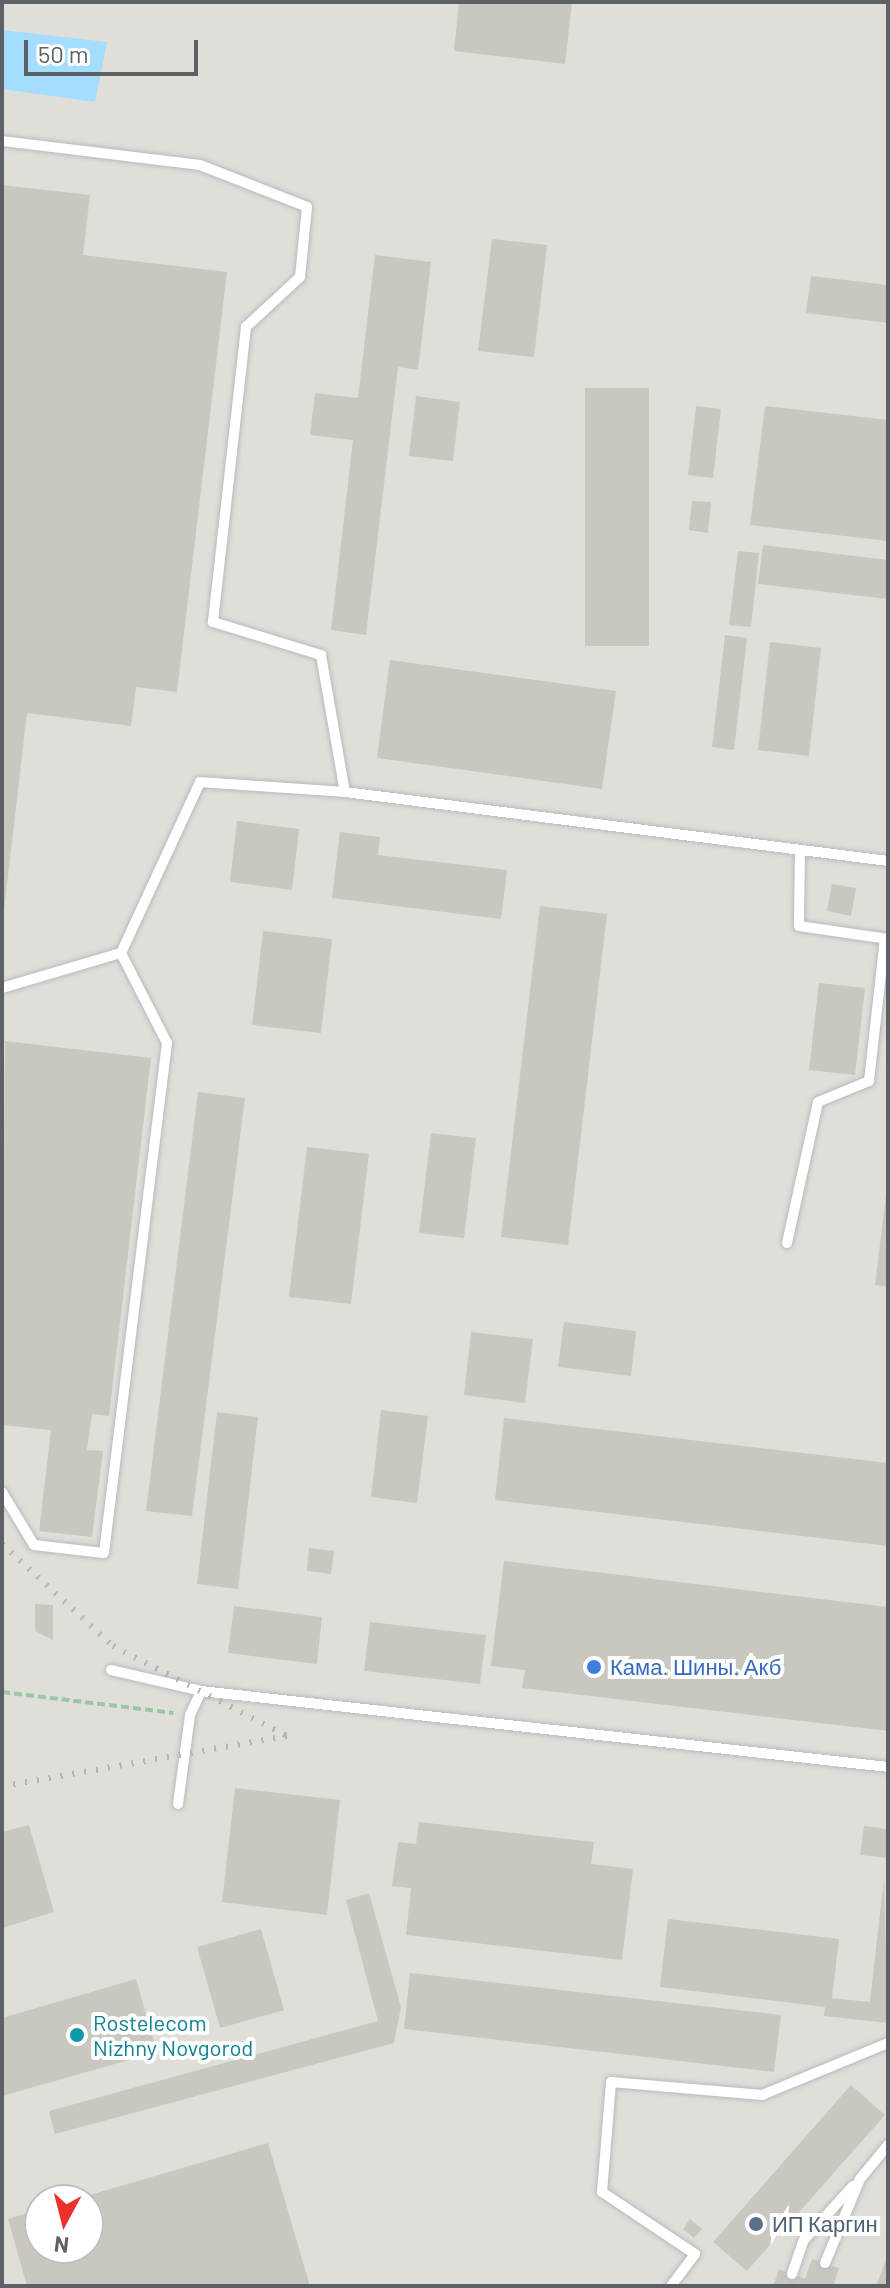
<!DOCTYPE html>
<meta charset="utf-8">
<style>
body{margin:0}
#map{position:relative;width:890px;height:2288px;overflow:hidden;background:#efece4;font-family:Barlow,sans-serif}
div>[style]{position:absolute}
.industrial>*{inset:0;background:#e0ded9}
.water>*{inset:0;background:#a4ddff}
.building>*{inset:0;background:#cac7c1}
.path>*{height:4px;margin-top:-2px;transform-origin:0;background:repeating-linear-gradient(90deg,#99c8a4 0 8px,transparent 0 12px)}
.roads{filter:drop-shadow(0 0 2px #b7babe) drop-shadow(0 0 2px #b7babe)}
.lane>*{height:10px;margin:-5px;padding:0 5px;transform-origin:5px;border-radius:5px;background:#fff}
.rail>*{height:6px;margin-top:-3px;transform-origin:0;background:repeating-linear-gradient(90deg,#b3b4b5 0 2px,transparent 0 12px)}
.dots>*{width:22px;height:22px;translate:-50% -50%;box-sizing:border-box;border:4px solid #fff;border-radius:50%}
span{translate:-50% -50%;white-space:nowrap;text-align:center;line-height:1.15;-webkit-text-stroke:8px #fff;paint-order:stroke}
.shop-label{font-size:22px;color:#366cbe}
.left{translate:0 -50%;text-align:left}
.culture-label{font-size:22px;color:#0d838f}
.service-label{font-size:22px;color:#4e5e75}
.frame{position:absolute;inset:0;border:4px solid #5c6165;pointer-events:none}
.north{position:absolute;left:24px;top:2184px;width:80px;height:80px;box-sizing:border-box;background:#fff;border:2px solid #bec0c1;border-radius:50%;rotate:187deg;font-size:22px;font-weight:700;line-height:32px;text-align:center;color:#5c6165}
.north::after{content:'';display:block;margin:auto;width:28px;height:36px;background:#ec312d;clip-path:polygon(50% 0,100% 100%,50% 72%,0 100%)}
.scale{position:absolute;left:24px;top:40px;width:174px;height:36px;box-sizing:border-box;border:4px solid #5c6165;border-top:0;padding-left:10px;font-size:24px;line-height:28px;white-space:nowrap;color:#5c6165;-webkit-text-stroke:6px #fff;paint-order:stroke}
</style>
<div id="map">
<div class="industrial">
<i style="clip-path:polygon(evenodd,2px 2px,888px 2px,888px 2286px,2px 2286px,2px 2px,40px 2200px,88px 2200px,88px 2248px,40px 2248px,40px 2200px)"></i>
</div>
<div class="water">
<i style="clip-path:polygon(2px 30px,107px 42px,95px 102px,2px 89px)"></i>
</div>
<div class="building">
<i style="clip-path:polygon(459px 2px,572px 2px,565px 64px,454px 51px)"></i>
<i style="clip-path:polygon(2px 185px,90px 195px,83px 255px,227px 272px,177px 692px,136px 687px,131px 726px,27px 713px,4px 910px)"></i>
<i style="clip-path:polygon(492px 239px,547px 245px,534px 357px,478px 351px)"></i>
<i style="clip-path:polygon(375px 255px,431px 262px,418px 370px,398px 367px,366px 635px,331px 630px,353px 440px,310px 435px,315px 393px,358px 398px)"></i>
<i style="clip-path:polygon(811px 276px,888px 285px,888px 323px,806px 313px)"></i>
<i style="clip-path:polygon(585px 388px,649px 388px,649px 646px,585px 646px)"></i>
<i style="clip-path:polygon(416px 396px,460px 402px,453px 461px,409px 456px)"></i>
<i style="clip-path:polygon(696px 406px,721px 409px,713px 478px,688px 475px)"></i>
<i style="clip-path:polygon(765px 406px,888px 420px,888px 541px,750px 525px)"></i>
<i style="clip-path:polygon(692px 501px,711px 502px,708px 533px,689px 530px)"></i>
<i style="clip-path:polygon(763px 545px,888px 560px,888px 599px,758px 584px)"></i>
<i style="clip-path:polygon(738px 551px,759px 553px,751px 627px,729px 625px)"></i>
<i style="clip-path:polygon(725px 635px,747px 638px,734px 750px,712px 747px)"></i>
<i style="clip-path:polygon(770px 642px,821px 648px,809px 756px,758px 750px)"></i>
<i style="clip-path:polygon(390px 660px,616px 691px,602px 789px,377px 758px)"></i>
<i style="clip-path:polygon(237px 821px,299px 829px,292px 890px,230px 882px)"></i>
<i style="clip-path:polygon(340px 832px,380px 837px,378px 855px,507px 870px,501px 919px,332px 898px)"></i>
<i style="clip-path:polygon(832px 884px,856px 888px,851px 916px,827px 911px)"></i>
<i style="clip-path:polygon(540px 906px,607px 914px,568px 1245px,501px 1237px)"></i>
<i style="clip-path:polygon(263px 931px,332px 939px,321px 1033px,252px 1025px)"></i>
<i style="clip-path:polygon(819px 983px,865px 988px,855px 1075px,809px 1070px)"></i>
<i style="clip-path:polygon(5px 1041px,151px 1058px,109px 1416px,92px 1414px,87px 1450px,103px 1451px,92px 1537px,39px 1531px,51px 1430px,2px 1425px)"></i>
<i style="clip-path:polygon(198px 1092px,245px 1098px,192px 1516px,146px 1511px)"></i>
<i style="clip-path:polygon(431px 1133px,476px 1138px,464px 1238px,419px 1233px)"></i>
<i style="clip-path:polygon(307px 1147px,369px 1154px,351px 1304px,289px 1297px)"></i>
<i style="clip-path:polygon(886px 1195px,888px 1195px,888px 1287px,875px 1285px)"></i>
<i style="clip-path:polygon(564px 1322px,636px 1331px,631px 1376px,558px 1367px)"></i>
<i style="clip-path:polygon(471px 1332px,533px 1339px,525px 1403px,464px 1395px)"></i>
<i style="clip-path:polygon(381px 1410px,428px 1416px,417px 1503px,371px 1497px)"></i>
<i style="clip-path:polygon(217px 1412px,258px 1417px,238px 1589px,197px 1584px)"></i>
<i style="clip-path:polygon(504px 1418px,888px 1463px,888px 1546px,495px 1500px)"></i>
<i style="clip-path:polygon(309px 1548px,334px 1551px,331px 1574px,307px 1571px)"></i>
<i style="clip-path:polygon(504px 1561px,888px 1607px,888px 1731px,522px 1688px,525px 1670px,491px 1666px)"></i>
<i style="clip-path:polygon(35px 1604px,53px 1605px,53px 1640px,35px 1631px)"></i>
<i style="clip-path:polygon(234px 1606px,322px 1617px,317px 1664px,228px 1653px)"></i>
<i style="clip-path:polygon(370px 1622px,486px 1635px,480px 1684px,364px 1671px)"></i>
<i style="clip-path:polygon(235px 1788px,340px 1800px,327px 1915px,222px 1902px)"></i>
<i style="clip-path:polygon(419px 1822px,594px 1842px,591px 1864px,633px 1869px,622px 1960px,406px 1935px,411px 1888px,392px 1886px,398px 1842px,416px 1844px)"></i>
<i style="clip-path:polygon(29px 1825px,54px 1912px,2px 1928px,2px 1832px)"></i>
<i style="clip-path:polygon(864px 1826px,888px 1829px,888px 1858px,860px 1855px)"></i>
<i style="clip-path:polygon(884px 1878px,888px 2023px,824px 2016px,825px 2007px,660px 1987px,668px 1919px,839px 1939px,832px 1998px,870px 2002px)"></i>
<i style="clip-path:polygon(369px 1893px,401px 2007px,394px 2043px,55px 2134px,49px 2111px,378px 2021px,346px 1900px)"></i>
<i style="clip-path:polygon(261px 1929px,284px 2010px,220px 2028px,197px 1947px)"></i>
<i style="clip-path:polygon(410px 1973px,781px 2015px,774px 2072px,404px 2029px)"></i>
<i style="clip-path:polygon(136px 1979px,157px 2052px,2px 2096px,2px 2018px)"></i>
<i style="clip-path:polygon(851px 2085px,885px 2115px,747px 2271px,713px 2242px)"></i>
<i style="clip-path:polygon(268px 2143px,310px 2286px,27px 2286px,8px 2219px,40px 2209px,40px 2248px,88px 2248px,88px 2200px,76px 2199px)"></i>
<i style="clip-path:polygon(690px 2219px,702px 2229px,694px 2238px,683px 2229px)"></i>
<i style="clip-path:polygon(888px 2254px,888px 2286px,876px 2286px)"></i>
<i style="clip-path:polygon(812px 2259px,839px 2268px,833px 2286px,773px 2286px,779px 2269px,805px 2279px)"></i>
</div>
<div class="path">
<i style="left:2px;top:1692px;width:173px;rotate:7deg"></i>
</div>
<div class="roads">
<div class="lane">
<i style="left:2px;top:141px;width:199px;rotate:6.9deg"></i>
<i style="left:200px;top:165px;width:115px;rotate:21.4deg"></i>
<i style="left:307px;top:207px;width:70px;rotate:95.7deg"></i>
<i style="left:300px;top:277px;width:74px;rotate:137.2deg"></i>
<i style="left:246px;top:327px;width:297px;rotate:96.4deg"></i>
<i style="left:213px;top:622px;width:113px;rotate:17deg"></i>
<i style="left:321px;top:655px;width:139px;rotate:80.1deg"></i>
<i style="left:800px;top:851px;width:75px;rotate:90.8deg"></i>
<i style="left:799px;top:926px;width:90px;rotate:8.3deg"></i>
<i style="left:2px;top:988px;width:124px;rotate:-16.4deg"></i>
<i style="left:121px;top:953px;width:188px;rotate:-65.2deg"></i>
<i style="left:200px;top:782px;width:145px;rotate:3.9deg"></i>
<i style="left:345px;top:792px;width:547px;rotate:7.24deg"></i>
<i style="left:787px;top:1243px;width:144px;rotate:-77.6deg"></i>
<i style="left:818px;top:1102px;width:55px;rotate:-22.4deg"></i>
<i style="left:869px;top:1081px;width:143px;rotate:-83.6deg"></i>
<i style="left:2px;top:1492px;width:62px;rotate:58.9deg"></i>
<i style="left:34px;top:1545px;width:70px;rotate:6.5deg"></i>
<i style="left:104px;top:1553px;width:514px;rotate:-82.96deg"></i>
<i style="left:167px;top:1043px;width:101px;rotate:-117.1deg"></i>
<i style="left:111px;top:1670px;width:92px;rotate:13.1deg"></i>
<i style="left:201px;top:1691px;width:691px;rotate:6.31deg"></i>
<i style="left:178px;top:1804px;width:90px;rotate:-82.3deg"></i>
<i style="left:190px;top:1715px;width:26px;rotate:-65deg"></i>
<i style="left:825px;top:2263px;width:91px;rotate:-67.4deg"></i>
<i style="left:860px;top:2179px;width:44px;rotate:-50.5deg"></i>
<i style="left:792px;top:2274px;width:36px;rotate:-71deg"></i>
<i style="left:804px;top:2240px;width:73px;rotate:-47.8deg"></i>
<i style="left:671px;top:2286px;width:40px;rotate:-53deg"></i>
<i style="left:695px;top:2254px;width:112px;rotate:-146.3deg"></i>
<i style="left:602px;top:2192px;width:110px;rotate:-85.3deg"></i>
<i style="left:611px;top:2082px;width:152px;rotate:4.9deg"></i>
<i style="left:762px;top:2095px;width:136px;rotate:-22.4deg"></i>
</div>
</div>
<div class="rail">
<i style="left:2px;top:1544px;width:151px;rotate:42.6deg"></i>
<i style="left:113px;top:1646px;width:196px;rotate:27.3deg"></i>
<i style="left:287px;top:1736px;width:289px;rotate:170deg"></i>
</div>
<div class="dots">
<i style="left:594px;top:1667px;background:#3f7fe0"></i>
<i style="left:77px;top:2035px;background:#0f9aa8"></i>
<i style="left:756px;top:2224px;background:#5c6f8a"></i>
</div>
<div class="shop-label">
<span class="left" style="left:610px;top:1667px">Кама. Шины. Акб</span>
</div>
<div class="culture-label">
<span class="left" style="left:93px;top:2035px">Rostelecom<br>Nizhny Novgorod</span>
</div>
<div class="service-label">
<span class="left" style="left:772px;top:2224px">ИП Каргин</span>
</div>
<div class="frame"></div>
<div class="north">N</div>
<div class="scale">50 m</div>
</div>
